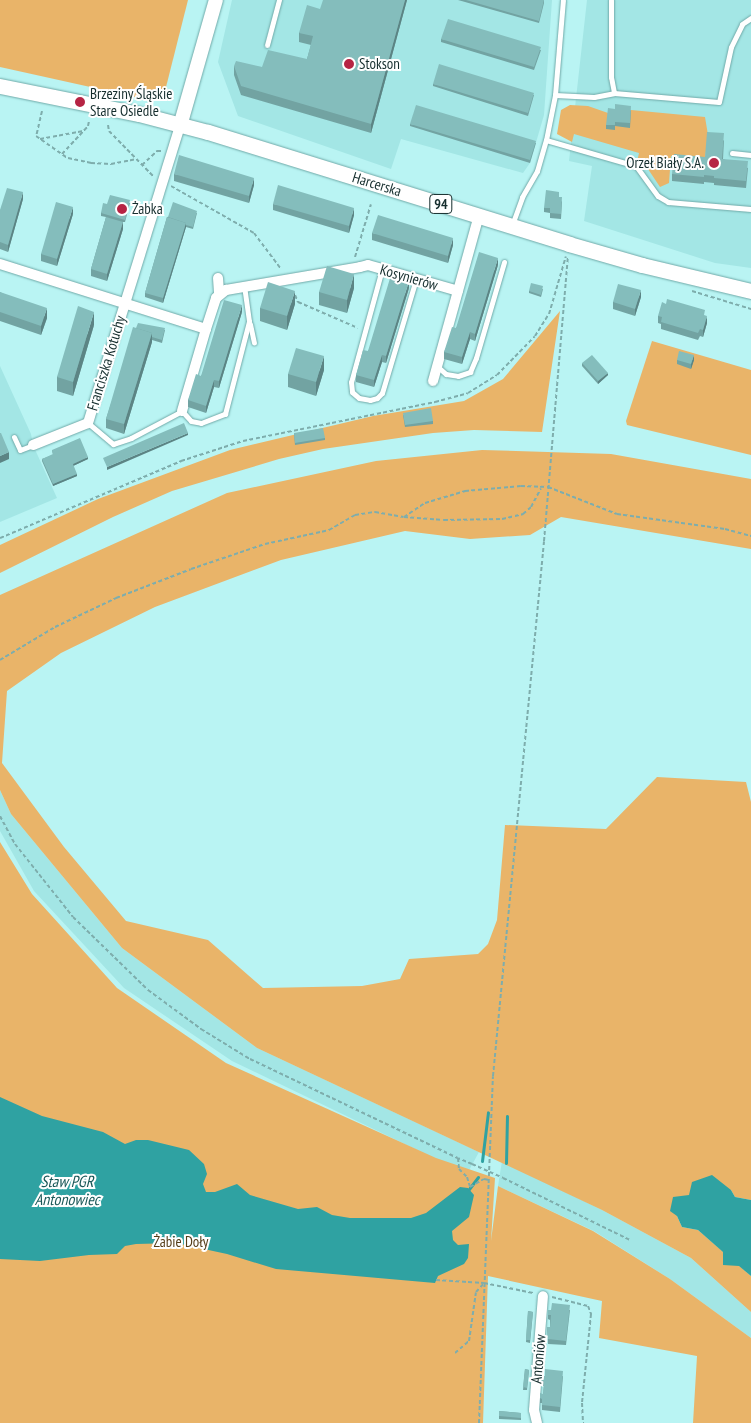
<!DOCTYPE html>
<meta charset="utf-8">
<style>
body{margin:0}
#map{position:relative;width:751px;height:1423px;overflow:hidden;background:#b9f4f3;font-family:"PT Sans Narrow",sans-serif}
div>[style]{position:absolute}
.built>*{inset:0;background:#a3e6e5}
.green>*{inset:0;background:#e9b469}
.water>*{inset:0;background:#2fa2a2}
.stream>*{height:3px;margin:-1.5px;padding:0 1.5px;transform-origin:1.5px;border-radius:1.5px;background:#2fa2a2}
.path>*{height:2px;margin-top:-1px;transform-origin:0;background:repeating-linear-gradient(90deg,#7eadac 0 4px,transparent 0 6.5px)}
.roads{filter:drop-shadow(0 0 1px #70a9a8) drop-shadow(0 0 1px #70a9a8)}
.lane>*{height:5px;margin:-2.5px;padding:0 2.5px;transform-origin:2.5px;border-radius:2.5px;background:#fff}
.street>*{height:10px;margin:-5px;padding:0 5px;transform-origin:5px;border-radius:5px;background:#fff}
.secondary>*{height:14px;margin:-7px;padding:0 7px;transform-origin:7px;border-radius:7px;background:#fff}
.primary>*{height:15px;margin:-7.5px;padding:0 7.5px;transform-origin:7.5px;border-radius:7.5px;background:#fff}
.path-bridge>*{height:2px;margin-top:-1px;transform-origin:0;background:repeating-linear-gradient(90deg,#7eadac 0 4px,transparent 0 6.5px)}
.wall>*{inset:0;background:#72a3a2}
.shaded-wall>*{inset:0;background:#5c8484}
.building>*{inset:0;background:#84bdbc}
.dots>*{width:14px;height:14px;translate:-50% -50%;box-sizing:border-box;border:2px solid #fff;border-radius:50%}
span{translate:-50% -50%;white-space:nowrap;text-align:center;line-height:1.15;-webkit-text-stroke:4px #fff;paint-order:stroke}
.shield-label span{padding:1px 4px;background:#fff;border:1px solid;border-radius:4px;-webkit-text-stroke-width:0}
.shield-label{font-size:14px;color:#162e2e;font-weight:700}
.poi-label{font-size:15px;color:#162e2e}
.left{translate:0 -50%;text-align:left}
.right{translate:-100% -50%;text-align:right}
.street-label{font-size:15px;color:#162e2e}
.park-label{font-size:15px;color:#553d19}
.water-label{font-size:16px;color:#1a5858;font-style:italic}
</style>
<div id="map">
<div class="built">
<i style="clip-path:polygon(232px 0,552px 0,544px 115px,530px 163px,523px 173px,401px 139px,391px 169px,238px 116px,218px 62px)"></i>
<i style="clip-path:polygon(587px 0,751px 0,751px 268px,715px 263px,584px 221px,592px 166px,569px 161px)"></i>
<i style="clip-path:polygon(0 366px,31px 434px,33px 445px,57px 498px,0 522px)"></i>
<i style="clip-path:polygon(0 790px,11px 814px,122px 948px,257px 1048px,479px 1152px,467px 1174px,232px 1061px,124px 988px,34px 891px,0 831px)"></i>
<i style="clip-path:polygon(502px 1161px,602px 1210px,691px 1258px,751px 1312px,751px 1338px,670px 1279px,594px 1231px,498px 1186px)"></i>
</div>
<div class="green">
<i style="clip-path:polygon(0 0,188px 0,164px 95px,140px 98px,0 67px)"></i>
<i style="clip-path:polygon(570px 105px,588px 106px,608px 113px,615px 126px,631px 110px,705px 117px,708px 135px,705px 159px,671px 156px,669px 183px,660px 187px,644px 163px,637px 162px,639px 153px,574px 134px,572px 142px,557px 134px,561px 110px)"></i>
<i style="clip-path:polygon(560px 311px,542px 432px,474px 430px,433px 433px,323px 449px,279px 459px,172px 491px,113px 517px,0 573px,0 545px,98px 499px,230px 450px,373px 416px,464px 401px,503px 379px)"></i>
<i style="clip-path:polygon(652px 341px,751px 370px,751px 455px,627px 425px,626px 421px)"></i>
<i style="clip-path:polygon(482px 450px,611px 454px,751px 479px,751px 549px,561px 517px,530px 535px,470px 539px,405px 531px,281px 560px,155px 607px,61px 653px,7px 691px,2px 763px,64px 847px,126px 921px,208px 940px,263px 988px,362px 986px,400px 979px,409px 959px,478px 954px,488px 944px,497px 920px,505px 825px,606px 829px,657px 777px,746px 782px,751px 802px,751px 1200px,735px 1197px,731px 1190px,689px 1195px,677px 1216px,682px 1227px,698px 1230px,751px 1276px,751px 1312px,691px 1258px,602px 1210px,257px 1048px,122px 948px,11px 814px,0 790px,0 595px,227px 493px,376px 461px)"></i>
<i style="clip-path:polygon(0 842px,32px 894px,117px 988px,226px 1063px,436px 1158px,495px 1178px,491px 1241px,498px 1186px,593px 1231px,670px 1279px,751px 1338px,751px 1423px,693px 1423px,697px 1356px,599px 1338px,602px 1301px,488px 1276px,483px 1423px,0 1423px)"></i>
</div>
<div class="water">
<i style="clip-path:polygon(0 1097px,42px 1116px,103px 1132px,125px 1144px,136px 1140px,148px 1140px,189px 1150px,204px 1164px,207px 1174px,203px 1184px,206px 1192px,215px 1192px,237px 1184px,250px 1195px,298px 1209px,317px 1207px,332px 1215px,350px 1218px,411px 1218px,426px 1213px,460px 1187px,468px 1188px,474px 1195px,469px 1217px,452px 1231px,453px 1240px,458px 1245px,469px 1244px,468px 1258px,464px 1264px,438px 1276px,435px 1283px,276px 1269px,227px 1254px,176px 1243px,136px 1244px,125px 1246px,117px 1254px,89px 1255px,40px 1261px,0 1259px)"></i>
<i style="clip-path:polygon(712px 1175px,731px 1190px,735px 1197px,751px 1200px,751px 1276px,739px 1266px,723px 1265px,723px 1252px,698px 1230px,682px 1227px,677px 1216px,670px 1211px,673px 1197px,689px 1195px,692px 1182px)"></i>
</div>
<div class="stream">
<i style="left:482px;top:1161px;width:49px;rotate:-83deg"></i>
<i style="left:506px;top:1163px;width:47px;rotate:-88.8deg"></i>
<i style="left:469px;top:1189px;width:15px;rotate:-53deg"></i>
</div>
<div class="path">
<i style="left:42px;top:111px;width:26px;rotate:103deg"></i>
<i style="left:36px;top:136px;width:39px;rotate:35deg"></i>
<i style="left:68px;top:158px;width:24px;rotate:12deg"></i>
<i style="left:91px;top:163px;width:20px;rotate:3deg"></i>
<i style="left:111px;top:164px;width:25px;rotate:-11deg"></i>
<i style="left:108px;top:125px;width:6px;rotate:81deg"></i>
<i style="left:109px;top:131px;width:64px;rotate:45.6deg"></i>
<i style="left:40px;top:139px;width:44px;rotate:-10.5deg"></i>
<i style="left:62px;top:154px;width:38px;rotate:-47deg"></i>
<i style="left:88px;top:126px;width:5px;rotate:-79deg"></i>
<i style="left:142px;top:165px;width:21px;rotate:-43deg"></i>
<i style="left:157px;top:151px;width:5px"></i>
<i style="left:171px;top:186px;width:95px;rotate:29.5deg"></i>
<i style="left:254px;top:233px;width:45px;rotate:53.1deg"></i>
<i style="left:355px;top:257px;width:55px;rotate:-73.2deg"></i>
<i style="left:692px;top:291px;width:62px;rotate:17deg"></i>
<i style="left:295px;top:295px;width:8px;rotate:67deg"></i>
<i style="left:298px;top:302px;width:65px;rotate:23.4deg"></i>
<i style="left:404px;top:517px;width:25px;rotate:-34deg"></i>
<i style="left:425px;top:503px;width:42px;rotate:-16.7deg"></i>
<i style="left:465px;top:491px;width:56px;rotate:-5.1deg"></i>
<i style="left:521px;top:486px;width:27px;rotate:2deg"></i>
<i style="left:548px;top:487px;width:74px;rotate:21.4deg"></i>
<i style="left:617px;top:514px;width:109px;rotate:7.9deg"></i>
<i style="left:725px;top:529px;width:27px;rotate:15deg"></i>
<i style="left:0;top:538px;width:197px;rotate:-23deg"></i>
<i style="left:181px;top:461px;width:65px;rotate:-17.9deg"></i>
<i style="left:243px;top:441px;width:196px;rotate:-11.5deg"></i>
<i style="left:435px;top:402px;width:34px;rotate:-15deg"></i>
<i style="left:468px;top:393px;width:34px;rotate:-32deg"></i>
<i style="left:497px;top:375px;width:54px;rotate:-45.7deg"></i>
<i style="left:535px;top:336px;width:26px;rotate:-58deg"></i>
<i style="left:549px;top:314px;width:60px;rotate:-73.7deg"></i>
<i style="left:0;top:660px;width:64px;rotate:-31deg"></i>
<i style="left:55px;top:627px;width:68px;rotate:-25.4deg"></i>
<i style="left:116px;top:598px;width:80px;rotate:-21.1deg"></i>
<i style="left:191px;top:569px;width:78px;rotate:-18.7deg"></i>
<i style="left:265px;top:544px;width:66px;rotate:-12.3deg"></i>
<i style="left:329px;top:530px;width:30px;rotate:-30deg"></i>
<i style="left:355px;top:515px;width:20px;rotate:-9deg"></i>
<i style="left:375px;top:512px;width:29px;rotate:10deg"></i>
<i style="left:404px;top:517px;width:40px;rotate:4.3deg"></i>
<i style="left:444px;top:520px;width:58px;rotate:-1deg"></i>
<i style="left:502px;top:519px;width:22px;rotate:-13deg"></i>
<i style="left:523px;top:514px;width:11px;rotate:-41deg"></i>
<i style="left:531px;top:507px;width:21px;rotate:-62deg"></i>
<i style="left:0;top:816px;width:32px;rotate:62deg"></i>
<i style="left:15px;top:844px;width:93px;rotate:51.5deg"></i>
<i style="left:73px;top:917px;width:105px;rotate:44.2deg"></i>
<i style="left:148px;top:990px;width:66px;rotate:36.3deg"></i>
<i style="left:201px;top:1029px;width:57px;rotate:31.5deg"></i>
<i style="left:250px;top:1059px;width:230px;rotate:25.5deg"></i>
<i style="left:472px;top:1164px;width:15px;rotate:-157deg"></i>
<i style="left:458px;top:1158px;width:11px;rotate:85deg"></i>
<i style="left:459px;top:1169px;width:11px;rotate:45deg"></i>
<i style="left:467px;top:1177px;width:10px;rotate:73deg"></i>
<i style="left:470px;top:1187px;width:16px;rotate:-30deg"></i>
<i style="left:484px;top:1179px;width:5px;rotate:11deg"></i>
<i style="left:503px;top:1178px;width:141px;rotate:26deg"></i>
<i style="left:436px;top:1280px;width:48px;rotate:3.6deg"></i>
<i style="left:484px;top:1283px;width:50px;rotate:11.5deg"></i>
<i style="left:552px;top:1297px;width:37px;rotate:14deg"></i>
<i style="left:588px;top:1306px;width:9px;rotate:69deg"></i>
<i style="left:591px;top:1314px;width:89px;rotate:95.8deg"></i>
<i style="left:582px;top:1403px;width:20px;rotate:87deg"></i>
<i style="left:455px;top:1353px;width:18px;rotate:-41deg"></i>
<i style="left:469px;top:1341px;width:49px;rotate:-81.9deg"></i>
<i style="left:476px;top:1292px;width:12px;rotate:-48deg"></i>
<i style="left:479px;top:1423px;width:347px;rotate:-87.7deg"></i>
<i style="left:493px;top:1076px;width:537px;rotate:-84.55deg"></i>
<i style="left:544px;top:541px;width:286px;rotate:-85.2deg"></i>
</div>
<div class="roads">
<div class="lane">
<i style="left:611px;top:0;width:77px;rotate:90deg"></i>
<i style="left:611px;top:77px;width:16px;rotate:79deg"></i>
<i style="left:614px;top:93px;width:105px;rotate:4.9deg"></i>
<i style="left:719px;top:102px;width:56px;rotate:-77.7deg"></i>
<i style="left:731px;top:47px;width:25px;rotate:-64deg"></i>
<i style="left:742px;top:24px;width:11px;rotate:-34deg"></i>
<i style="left:267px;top:45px;width:47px;rotate:-75.1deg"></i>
<i style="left:555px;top:95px;width:39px;rotate:3deg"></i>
<i style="left:594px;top:97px;width:20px;rotate:-11deg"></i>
<i style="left:546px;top:140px;width:94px;rotate:16.1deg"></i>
<i style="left:636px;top:166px;width:37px;rotate:54deg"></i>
<i style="left:658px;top:196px;width:12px;rotate:31deg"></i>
<i style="left:668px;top:202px;width:83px;rotate:4.8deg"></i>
<i style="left:732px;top:153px;width:19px;rotate:6deg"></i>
<i style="left:512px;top:225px;width:30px;rotate:-70deg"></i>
<i style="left:522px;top:197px;width:30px;rotate:-60deg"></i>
<i style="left:537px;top:171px;width:32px;rotate:-74deg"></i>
<i style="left:546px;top:140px;width:46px;rotate:-78.7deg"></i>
<i style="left:555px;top:95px;width:95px;rotate:-85.2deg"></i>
<i style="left:382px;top:269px;width:117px;rotate:105.3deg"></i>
<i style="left:351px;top:382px;width:10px;rotate:84deg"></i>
<i style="left:352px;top:392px;width:9px;rotate:41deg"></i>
<i style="left:359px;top:398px;width:11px;rotate:10deg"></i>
<i style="left:370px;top:400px;width:7px;rotate:-16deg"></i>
<i style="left:377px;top:398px;width:7px;rotate:-45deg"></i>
<i style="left:382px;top:393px;width:119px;rotate:-73.4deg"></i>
<i style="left:250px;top:324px;width:19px;rotate:78deg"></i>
<i style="left:437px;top:366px;width:12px;rotate:42deg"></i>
<i style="left:446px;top:374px;width:12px;rotate:9deg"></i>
<i style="left:458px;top:376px;width:13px;rotate:-18deg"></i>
<i style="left:470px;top:372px;width:15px;rotate:-67deg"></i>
<i style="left:476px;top:358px;width:100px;rotate:-73.7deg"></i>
<i style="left:88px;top:423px;width:33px;rotate:40deg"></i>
<i style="left:113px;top:444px;width:19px;rotate:-18deg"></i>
<i style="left:131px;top:438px;width:58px;rotate:-27.9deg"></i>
<i style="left:182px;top:411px;width:13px;rotate:48deg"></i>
<i style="left:191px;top:421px;width:10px;rotate:11deg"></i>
<i style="left:201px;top:423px;width:26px;rotate:-21deg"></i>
<i style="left:225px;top:414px;width:96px;rotate:-75.5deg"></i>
<i style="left:249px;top:321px;width:34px;rotate:-98deg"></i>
<i style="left:14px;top:437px;width:14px;rotate:65deg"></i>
<i style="left:20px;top:450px;width:14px;rotate:-21deg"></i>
</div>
<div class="street">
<i style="left:0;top:264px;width:216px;rotate:17.5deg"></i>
<i style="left:206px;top:329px;width:33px;rotate:-72deg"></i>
<i style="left:216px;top:298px;width:13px;rotate:-39deg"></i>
<i style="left:226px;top:290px;width:136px;rotate:-9.7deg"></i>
<i style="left:360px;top:267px;width:8px;rotate:-14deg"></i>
<i style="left:368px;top:265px;width:15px;rotate:16deg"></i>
<i style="left:382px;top:269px;width:79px;rotate:16.1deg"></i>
<i style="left:218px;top:278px;width:15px;rotate:86deg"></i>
<i style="left:433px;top:381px;width:172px;rotate:-74.5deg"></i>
<i style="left:182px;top:411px;width:85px;rotate:-73.7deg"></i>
<i style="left:33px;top:445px;width:59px;rotate:-21.8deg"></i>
<i style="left:88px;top:423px;width:311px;rotate:-72.8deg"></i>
<i style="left:537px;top:1423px;width:13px;rotate:-103deg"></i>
<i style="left:534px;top:1410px;width:114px;rotate:-85.5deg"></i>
</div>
<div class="secondary">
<i style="left:180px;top:126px;width:131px;rotate:-74.1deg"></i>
</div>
<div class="primary">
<i style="left:0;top:86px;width:142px;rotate:11.4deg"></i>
<i style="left:139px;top:114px;width:71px;rotate:14.6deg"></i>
<i style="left:208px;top:132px;width:378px;rotate:17.2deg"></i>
<i style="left:569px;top:244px;width:76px;rotate:16deg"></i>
<i style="left:642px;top:265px;width:112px;rotate:13.4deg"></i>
</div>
</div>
<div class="path-bridge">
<i style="left:472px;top:1164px;width:34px;rotate:24deg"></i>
</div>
<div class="wall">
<i style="clip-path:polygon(407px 0,371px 133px,241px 95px,234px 75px,234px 66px,262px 67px,307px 59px,311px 45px,299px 42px,299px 33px,320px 9px)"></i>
<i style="clip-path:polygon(458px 0,544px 0,544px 3px,539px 23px)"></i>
<i style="clip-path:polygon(441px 39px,541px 50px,534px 70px,441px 42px)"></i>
<i style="clip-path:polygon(433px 84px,534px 95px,528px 116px,433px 86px)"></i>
<i style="clip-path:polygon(631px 110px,630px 128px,615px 126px,615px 130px,606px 129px,606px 125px)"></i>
<i style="clip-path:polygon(410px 124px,536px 143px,530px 163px,410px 126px)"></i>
<i style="clip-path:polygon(724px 140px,723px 159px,748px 168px,746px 188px,714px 185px,714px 183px,704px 182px,704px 184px,672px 181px,672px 174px,705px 157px)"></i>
<i style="clip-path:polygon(174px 174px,254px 185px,249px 203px,174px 181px)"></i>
<i style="clip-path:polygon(559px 197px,562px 202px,561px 219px,550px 218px,550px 213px,544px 212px,544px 208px)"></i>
<i style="clip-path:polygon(23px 199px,8px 252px,0 249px,0 210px)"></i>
<i style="clip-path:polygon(130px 203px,125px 222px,123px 222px,123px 229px,107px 281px,91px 276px,91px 269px,106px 217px,101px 216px,101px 213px,107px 204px)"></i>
<i style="clip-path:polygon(273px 204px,354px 215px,349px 233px,273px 210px)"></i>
<i style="clip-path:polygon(197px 213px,193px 229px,186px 227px,163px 303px,145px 297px,145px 293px,167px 217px)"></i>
<i style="clip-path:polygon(73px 214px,57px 266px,41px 261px,41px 254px)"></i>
<i style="clip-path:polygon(372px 233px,453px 245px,448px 263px,372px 240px)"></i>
<i style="clip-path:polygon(498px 265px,475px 341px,470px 339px,462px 364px,444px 359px,444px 352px,456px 328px)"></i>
<i style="clip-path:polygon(354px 288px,347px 313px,319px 305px,319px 292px)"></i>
<i style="clip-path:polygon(409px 288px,386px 363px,382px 362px,374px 387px,356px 382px,356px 375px,368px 351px)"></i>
<i style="clip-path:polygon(543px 289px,541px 297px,529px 293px,529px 291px)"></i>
<i style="clip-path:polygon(0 292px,47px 318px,41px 335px,0 321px)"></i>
<i style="clip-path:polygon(641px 297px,635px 316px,613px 309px,613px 302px)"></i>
<i style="clip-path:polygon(295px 304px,287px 330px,260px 321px,260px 308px)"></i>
<i style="clip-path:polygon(242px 312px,219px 388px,214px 387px,206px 413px,188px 407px,188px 400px,201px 376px)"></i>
<i style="clip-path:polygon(658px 316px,705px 316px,707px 323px,703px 337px,700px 336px,698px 340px,661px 329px,661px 324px,658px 323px)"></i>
<i style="clip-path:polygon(94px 325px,73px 396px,57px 391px,57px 377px)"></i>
<i style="clip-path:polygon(136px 328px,165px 330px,162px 343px,152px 340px,152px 342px,124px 434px,106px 428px,106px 419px)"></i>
<i style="clip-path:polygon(677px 360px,694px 360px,691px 369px,677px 364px)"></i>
<i style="clip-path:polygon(582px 363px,608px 375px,598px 384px,582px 366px)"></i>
<i style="clip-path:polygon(324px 370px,316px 396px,288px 387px,288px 374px)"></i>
<i style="clip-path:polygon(403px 415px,433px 421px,433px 424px,405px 427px)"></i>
<i style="clip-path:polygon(294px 433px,325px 438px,325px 440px,295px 445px)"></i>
<i style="clip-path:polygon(52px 450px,88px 459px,73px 466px,77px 476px,53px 486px,42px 461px,42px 459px,53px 455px)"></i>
<i style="clip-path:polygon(548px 1310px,570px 1310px,566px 1345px,548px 1344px,547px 1327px,550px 1327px,550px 1320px,548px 1319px)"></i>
<i style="clip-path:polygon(528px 1311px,533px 1312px,530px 1343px,526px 1342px)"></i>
<i style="clip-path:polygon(525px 1369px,529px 1370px,527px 1390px,523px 1390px)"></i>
<i style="clip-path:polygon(563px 1376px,560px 1412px,542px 1410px,542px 1403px,540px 1403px,540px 1398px,543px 1394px,544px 1386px,541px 1386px,541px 1381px)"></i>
<i style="clip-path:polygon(499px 1411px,521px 1413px,521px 1420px,499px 1419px)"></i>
</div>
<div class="shaded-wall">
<i style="clip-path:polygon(405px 0,407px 0,371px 133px,371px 124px)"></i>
<i style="clip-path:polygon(254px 178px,254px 185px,249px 203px,249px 196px)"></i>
<i style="clip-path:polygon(23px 192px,23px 199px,8px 252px,8px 245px)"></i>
<i style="clip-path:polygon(73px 207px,73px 214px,57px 266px,57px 259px)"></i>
<i style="clip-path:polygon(354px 208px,354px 215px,349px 233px,349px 226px)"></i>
<i style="clip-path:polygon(123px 222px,123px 229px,107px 281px,107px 274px)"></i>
<i style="clip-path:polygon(186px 223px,186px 227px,163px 303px,163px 298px)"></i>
<i style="clip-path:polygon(453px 238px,453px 245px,448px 263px,448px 256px)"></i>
<i style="clip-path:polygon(498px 258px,498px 265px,475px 341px,475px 334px)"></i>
<i style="clip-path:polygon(354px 274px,354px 288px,347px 313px,347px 300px)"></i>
<i style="clip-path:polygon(409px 281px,409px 288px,386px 363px,386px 356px)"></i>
<i style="clip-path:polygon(641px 290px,641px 297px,635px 316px,635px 309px)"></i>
<i style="clip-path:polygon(295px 291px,295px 304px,287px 330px,287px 316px)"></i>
<i style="clip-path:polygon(242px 305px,242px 312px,219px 388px,219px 381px)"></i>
<i style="clip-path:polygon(47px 308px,47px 318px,41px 335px,41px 326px)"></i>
<i style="clip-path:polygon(94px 312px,94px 325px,73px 396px,73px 382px)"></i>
<i style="clip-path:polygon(707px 316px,707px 323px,703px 337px,703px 330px)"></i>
<i style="clip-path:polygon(470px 332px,470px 339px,462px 364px,462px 357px)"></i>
<i style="clip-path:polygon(152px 333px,152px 342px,124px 434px,124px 424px)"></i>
<i style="clip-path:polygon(382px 355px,382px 362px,374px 387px,374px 380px)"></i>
<i style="clip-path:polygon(694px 355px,694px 360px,691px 369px,691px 364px)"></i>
<i style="clip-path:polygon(324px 356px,324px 370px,316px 396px,316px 382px)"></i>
<i style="clip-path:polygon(608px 373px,608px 375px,598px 384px,598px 381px)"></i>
<i style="clip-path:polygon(214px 380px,214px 387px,206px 413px,206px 406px)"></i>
<i style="clip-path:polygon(188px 433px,188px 435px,107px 470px,107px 467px)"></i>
<i style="clip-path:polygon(9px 452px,9px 459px,0 463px,0 456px)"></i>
<i style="clip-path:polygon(88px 457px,88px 459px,73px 466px,73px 464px)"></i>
<i style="clip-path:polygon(77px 474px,77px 476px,53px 486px,53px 484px)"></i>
</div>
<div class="building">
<i style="clip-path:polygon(323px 0,405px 0,371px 124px,241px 86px,234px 66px,236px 61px,262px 67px,268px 50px,307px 59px,313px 36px,299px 33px,307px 5px,320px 9px)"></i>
<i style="clip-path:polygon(466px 0,544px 0,539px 21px)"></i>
<i style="clip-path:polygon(448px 19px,541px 47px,534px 67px,441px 39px)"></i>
<i style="clip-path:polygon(439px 64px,534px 93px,528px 113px,433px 84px)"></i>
<i style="clip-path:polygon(615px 104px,631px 106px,630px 123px,615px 122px,615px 125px,606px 125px,608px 108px,615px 109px)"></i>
<i style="clip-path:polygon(416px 105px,536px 141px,530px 160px,410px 124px)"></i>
<i style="clip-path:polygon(707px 132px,724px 133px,722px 159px,748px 161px,746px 181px,714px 178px,714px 176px,704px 175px,704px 177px,672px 174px,674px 154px,705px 157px)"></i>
<i style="clip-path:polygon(179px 155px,254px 178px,249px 196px,174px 174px)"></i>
<i style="clip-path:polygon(278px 185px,354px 208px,349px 226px,273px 204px)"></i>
<i style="clip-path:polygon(7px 188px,23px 192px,8px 245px,0 242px,0 210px)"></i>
<i style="clip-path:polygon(546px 190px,559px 192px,559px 197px,562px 197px,561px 214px,550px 213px,550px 208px,544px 208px)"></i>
<i style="clip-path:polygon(110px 195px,130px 200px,125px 220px,101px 213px,103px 203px,107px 204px)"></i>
<i style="clip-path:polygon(56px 202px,73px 207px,57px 259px,41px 254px)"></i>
<i style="clip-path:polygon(173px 202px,197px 211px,193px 227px,186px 225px,186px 223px,168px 217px)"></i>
<i style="clip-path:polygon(378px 215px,453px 238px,448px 256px,372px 233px)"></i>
<i style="clip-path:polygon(106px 217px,123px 222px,107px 274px,91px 269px)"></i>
<i style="clip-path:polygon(167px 217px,186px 223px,163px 298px,145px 293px)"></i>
<i style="clip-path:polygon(479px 252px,498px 258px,475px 334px,470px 332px,462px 357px,444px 352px,452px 327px,456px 328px)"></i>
<i style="clip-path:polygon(327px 266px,354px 274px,347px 300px,319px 292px)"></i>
<i style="clip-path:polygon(391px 275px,409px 281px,386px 356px,382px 355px,374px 380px,356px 375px,363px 350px,368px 351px)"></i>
<i style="clip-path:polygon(268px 282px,295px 291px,287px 316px,260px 308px)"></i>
<i style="clip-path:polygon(531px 283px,543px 286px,541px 295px,529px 291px)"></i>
<i style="clip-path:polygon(618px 284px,641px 290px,635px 309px,613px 302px)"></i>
<i style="clip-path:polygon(0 292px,47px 308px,41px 326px,0 312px)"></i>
<i style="clip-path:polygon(667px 299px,705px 310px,704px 315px,707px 316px,703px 330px,700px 329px,698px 333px,661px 322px,662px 317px,658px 316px,662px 302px,666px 304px)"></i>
<i style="clip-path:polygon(224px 300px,242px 305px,219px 381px,214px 380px,206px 406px,188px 400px,196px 374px,201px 376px)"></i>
<i style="clip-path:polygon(78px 306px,94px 312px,73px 382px,57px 377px)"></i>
<i style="clip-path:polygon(138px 323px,165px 328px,162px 340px,152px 337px,152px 333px,136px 328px)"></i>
<i style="clip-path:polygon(133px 327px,152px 333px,124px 424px,106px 419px)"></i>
<i style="clip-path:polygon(296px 348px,324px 356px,316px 382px,288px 374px)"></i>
<i style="clip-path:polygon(679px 351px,694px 355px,691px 364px,677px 360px)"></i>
<i style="clip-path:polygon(592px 355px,608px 373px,598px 381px,582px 363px)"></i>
<i style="clip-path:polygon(431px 408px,433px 421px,405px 425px,403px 413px)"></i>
<i style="clip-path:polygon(184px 423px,188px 433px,107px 467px,103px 458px)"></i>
<i style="clip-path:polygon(323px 428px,325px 438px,295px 443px,294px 433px)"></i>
<i style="clip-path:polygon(0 433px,1px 433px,9px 452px,0 456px)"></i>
<i style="clip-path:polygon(80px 438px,88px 457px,73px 464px,77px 474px,53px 484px,42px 459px,53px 454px,52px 450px)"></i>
<i style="clip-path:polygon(552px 1303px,570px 1305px,566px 1341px,548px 1339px,547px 1327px,550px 1327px,551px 1315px,548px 1315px,548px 1310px,551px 1310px)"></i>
<i style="clip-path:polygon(528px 1311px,533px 1312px,530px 1340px,526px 1340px)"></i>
<i style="clip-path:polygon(525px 1369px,529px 1370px,527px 1388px,523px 1387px)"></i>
<i style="clip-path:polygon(545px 1369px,563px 1371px,560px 1407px,542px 1405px,542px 1399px,540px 1398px,540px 1393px,543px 1394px,544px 1381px,541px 1381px,542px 1376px,545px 1376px)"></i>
<i style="clip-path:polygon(499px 1411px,521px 1413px,521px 1418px,499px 1416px)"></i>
</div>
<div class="dots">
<i style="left:349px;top:64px;background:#b62444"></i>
<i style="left:80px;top:102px;background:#b62444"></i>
<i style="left:714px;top:163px;background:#b62444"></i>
<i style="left:122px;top:209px;background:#b62444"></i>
</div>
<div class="shield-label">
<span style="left:441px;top:204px">94</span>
</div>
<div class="poi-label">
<span class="left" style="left:359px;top:64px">Stokson</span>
<span class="left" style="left:90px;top:102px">Brzeziny Śląskie<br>Stare Osiedle</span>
<span class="right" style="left:704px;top:163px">Orzeł Biały S.A.</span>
<span class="left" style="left:132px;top:209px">Żabka</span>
</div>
<div class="street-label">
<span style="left:377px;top:184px;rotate:17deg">Harcerska</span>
<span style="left:409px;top:277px;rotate:16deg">Kosynierów</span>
<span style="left:106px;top:363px;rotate:-73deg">Franciszka Kotuchy</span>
<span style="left:538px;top:1359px;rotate:-85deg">Antoniów</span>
</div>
<div class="park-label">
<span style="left:181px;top:1242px">Żabie Doły</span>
</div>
<div class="water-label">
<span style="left:67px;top:1190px">Staw PGR<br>Antonowiec</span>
</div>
</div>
